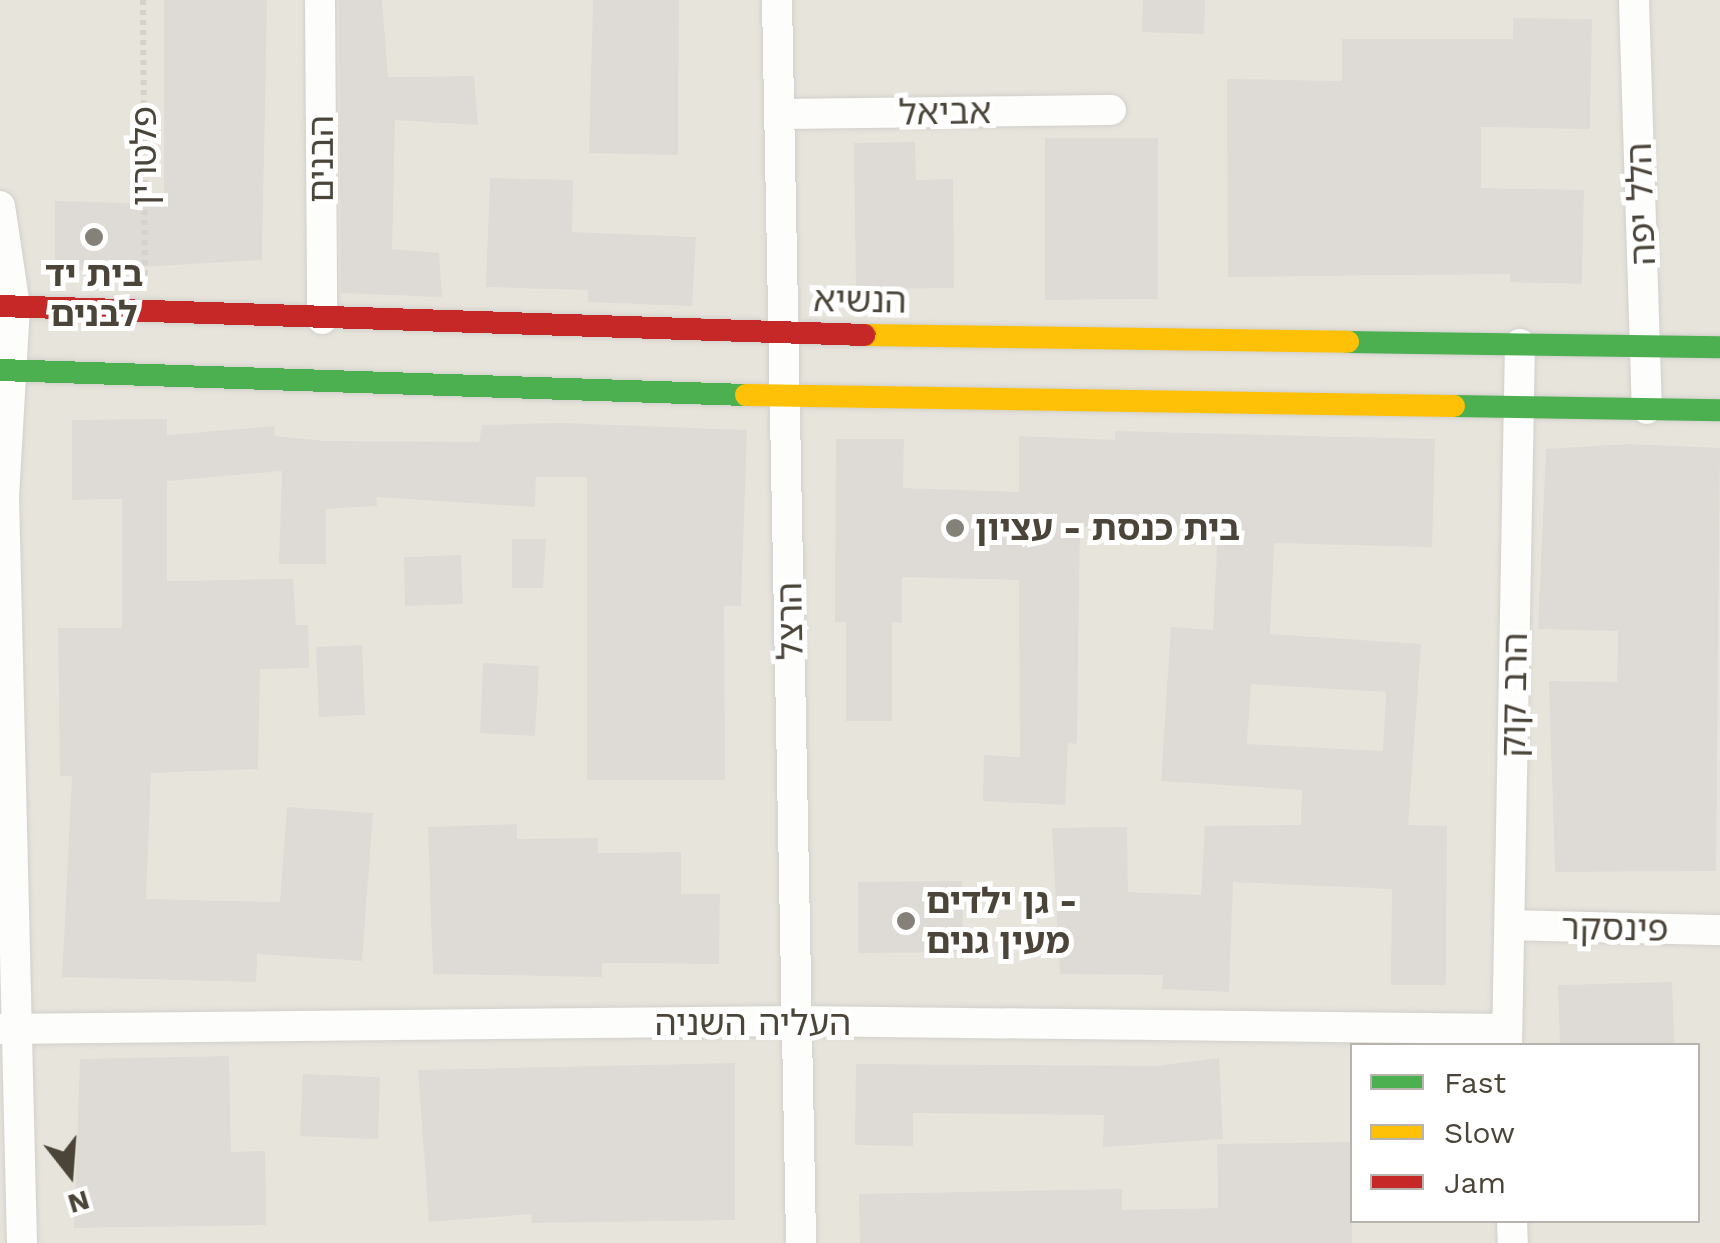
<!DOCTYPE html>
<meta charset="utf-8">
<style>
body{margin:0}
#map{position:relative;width:1720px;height:1243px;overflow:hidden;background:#f4f2ee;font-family:"Work Sans","Noto Sans Hebrew",sans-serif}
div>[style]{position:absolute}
.residential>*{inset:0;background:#e7e4dc}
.building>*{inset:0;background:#dedbd6}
.path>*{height:6px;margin-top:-3px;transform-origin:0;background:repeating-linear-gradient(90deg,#d3d2cc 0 5px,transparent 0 10px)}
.roads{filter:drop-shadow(0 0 2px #d2d0cb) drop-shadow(0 0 2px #d2d0cb)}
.street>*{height:30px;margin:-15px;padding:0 15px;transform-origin:15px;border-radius:15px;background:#fdfdfc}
.fast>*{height:22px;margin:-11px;padding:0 11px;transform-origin:11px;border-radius:11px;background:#4caf50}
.slow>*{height:22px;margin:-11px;padding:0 11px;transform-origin:11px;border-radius:11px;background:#ffc107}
.jam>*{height:22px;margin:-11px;padding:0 11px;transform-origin:11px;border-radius:11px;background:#c62828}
.dots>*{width:28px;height:28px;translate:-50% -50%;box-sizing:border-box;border:5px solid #fff;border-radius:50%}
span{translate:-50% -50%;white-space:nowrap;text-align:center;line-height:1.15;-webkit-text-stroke:10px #fff;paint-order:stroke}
.street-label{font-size:35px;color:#4b4439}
.poi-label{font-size:35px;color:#4b4439;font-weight:700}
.left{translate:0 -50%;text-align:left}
.legend{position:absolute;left:1350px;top:1043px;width:350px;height:180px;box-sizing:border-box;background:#fff;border:2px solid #b7b4b0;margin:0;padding:12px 18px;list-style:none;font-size:30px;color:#4b4439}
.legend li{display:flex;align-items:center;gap:20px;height:50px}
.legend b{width:50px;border:2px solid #b7b4b0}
.north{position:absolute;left:20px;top:1123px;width:100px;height:100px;-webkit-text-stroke:8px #fff;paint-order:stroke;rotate:163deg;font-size:28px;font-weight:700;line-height:40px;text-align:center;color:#4b4439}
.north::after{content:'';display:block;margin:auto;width:35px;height:45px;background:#4b4439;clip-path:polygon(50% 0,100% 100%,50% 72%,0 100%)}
</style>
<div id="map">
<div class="residential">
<i style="clip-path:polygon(evenodd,0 0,1720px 0,1720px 1243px,0 1243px,0 0,1352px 1046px,1698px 1046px,1698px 1220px,1352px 1220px,1352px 1046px)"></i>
</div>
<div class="building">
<i style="clip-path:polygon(164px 0,267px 0,262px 260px,55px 272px,55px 201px,164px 204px)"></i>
<i style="clip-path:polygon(339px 0,382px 0,388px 77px,474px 76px,478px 125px,395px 120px,392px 249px,439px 253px,442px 297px,341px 293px)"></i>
<i style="clip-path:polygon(593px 0,679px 0,678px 155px,589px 153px)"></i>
<i style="clip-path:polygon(1143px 0,1205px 0,1204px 34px,1142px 32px)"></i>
<i style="clip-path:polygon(1513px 18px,1592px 19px,1590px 129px,1481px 127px,1481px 188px,1584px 190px,1582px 284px,1510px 282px,1510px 274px,1228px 277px,1227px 79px,1342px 81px,1342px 39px,1513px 39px)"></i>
<i style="clip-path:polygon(1045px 138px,1158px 138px,1158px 299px,1045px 300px)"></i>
<i style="clip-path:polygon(915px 142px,916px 180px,953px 179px,954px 288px,856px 289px,854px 143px)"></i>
<i style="clip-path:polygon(490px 178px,573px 180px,572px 232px,696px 237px,692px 306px,588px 302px,588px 290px,486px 287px)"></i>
<i style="clip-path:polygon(167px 419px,167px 435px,274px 426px,275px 436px,324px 441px,479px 442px,482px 425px,562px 423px,747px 430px,741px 606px,724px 606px,725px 780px,587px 780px,587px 477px,536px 477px,535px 507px,376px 497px,377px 506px,326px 509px,326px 564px,279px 564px,282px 471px,167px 481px,167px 581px,293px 579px,296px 625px,308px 625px,309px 668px,260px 669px,258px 769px,151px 773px,146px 899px,280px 902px,287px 807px,373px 813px,362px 961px,257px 954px,256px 982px,62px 977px,72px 776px,60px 776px,58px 628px,122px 628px,122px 499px,72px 500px,72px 420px)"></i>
<i style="clip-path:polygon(evenodd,1115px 431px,1435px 439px,1432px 547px,1274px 543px,1270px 634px,1421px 644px,1408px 825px,1447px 826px,1446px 985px,1391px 985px,1392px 889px,1233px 882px,1229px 992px,1162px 989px,1163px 975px,1060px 974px,1052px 828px,1127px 827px,1128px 892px,1201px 895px,1205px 826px,1301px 825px,1302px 790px,1161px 781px,1171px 627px,1213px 630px,1218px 527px,1080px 527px,1077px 744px,1068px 743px,1065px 805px,983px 801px,984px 755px,1020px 757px,1019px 580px,902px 577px,902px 623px,892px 622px,892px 721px,846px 721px,846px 622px,835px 622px,836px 439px,904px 439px,903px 488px,1019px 492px,1019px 436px,1115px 440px,1115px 431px,1251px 684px,1386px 692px,1383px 751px,1247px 744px,1251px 684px)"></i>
<i style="clip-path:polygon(1629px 444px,1720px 448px,1716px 871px,1555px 872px,1549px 681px,1617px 682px,1618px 631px,1538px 629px,1546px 449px)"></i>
<i style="clip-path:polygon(512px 539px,546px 539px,543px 588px,512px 588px)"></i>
<i style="clip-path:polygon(461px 555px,463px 604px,405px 606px,404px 557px)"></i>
<i style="clip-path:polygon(362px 645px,365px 715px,319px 717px,316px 647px)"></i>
<i style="clip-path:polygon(483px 663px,539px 666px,535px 736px,480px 733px)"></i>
<i style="clip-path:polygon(517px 824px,517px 839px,598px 838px,598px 853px,681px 852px,681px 894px,720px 894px,719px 964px,602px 963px,602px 977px,433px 974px,428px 827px)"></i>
<i style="clip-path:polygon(962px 881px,963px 952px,858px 953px,858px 882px)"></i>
<i style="clip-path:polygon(1672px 982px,1674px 1043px,1560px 1046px,1558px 985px)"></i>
<i style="clip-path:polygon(229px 1056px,231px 1152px,265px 1151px,266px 1225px,74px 1228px,80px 1059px)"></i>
<i style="clip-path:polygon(1219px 1058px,1223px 1139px,1103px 1147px,1104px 1115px,913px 1113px,913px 1146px,855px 1145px,856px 1064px,1156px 1066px)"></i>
<i style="clip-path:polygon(735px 1063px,735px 1220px,532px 1223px,531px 1214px,429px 1222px,418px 1070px)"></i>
<i style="clip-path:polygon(303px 1074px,380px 1077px,378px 1139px,300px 1136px)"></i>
<i style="clip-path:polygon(1352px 1142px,1352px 1243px,860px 1243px,859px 1194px,1122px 1189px,1122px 1210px,1218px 1208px,1217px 1144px)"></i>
</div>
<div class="path">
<i style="left:143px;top:0;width:279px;rotate:89.6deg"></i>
</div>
<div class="roads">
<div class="street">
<i style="left:320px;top:0;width:319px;rotate:89.6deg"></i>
<i style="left:777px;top:0;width:1243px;rotate:88.89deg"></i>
<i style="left:1634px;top:0;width:409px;rotate:88.2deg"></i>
<i style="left:779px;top:114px;width:332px;rotate:-0.7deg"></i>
<i style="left:0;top:206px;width:101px;rotate:81.5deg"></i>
<i style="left:15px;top:306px;width:190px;rotate:93.3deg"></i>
<i style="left:4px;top:496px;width:747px;rotate:88.62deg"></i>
<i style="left:1510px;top:925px;width:210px;rotate:1.4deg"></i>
<i style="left:0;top:1029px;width:796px;rotate:-0.58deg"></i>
<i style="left:796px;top:1021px;width:710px;rotate:0.65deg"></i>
<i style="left:1507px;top:1046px;width:702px;rotate:-88.94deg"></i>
<i style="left:1512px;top:1220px;width:23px;rotate:88deg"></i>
</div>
<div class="fast">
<i style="left:1348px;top:342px;width:372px;rotate:0.8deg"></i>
<i style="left:0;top:370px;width:746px;rotate:1.92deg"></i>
<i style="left:1454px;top:406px;width:266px;rotate:0.9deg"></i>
</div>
<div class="slow">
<i style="left:865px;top:335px;width:483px;rotate:0.8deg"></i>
<i style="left:746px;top:395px;width:708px;rotate:0.89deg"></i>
</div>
<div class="jam">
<i style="left:0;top:306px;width:865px;rotate:1.92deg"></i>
</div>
</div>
<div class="dots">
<i style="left:94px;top:237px;background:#868178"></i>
<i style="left:955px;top:528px;background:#868178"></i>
<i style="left:906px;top:921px;background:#868178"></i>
</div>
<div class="street-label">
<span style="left:945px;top:112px;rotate:-1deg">אביאל</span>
<span style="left:144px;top:156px;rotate:-90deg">פלטרין</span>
<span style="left:321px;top:159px;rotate:-90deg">הבנים</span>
<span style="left:1641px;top:204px;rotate:-92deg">הלל יפה</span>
<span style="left:860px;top:300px;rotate:1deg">הנשיא</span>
<span style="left:790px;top:621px;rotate:-91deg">הרצל</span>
<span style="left:1514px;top:695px;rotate:-89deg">הרב קוק</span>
<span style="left:1615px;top:928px;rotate:1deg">פינסקר</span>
<span style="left:753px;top:1023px">העליה השניה</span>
</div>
<div class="poi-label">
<span style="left:94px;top:294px">בית יד<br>לבנים</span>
<span class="left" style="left:975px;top:528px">בית כנסת - עציון</span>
<span class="left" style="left:926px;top:921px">גן ילדים -<br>מעין גנים</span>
</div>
<ul class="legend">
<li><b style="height:12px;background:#4caf50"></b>Fast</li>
<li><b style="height:12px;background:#ffc107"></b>Slow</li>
<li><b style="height:12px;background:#c62828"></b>Jam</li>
</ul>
<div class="north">N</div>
</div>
